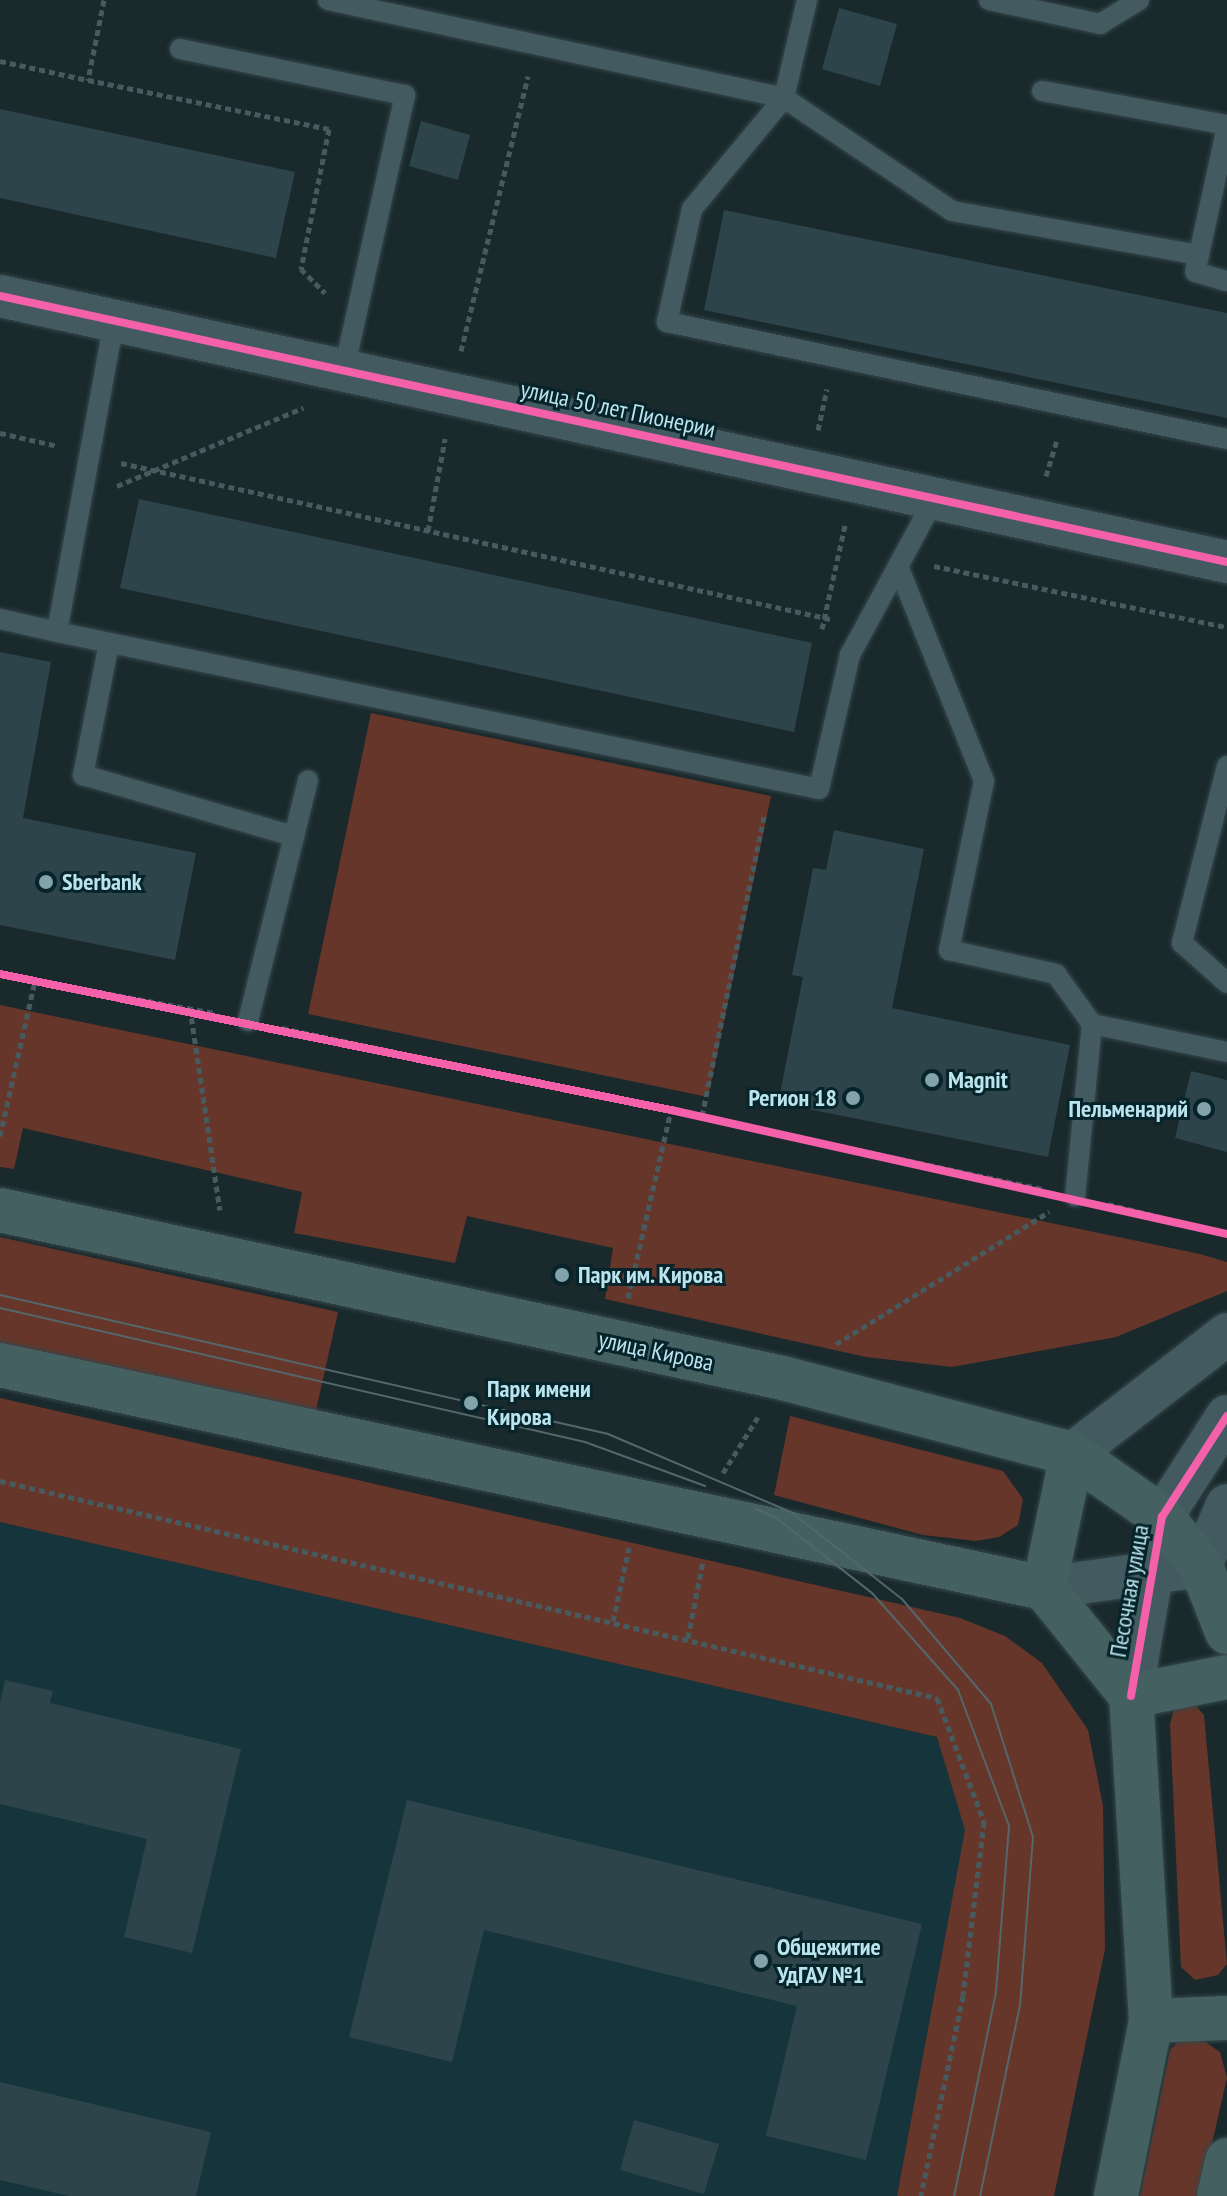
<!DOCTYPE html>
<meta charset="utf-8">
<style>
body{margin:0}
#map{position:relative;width:1227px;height:2196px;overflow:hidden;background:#19292c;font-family:"PT Sans Narrow",sans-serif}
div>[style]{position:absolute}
.built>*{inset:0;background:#16343b}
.green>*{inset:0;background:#66362a}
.building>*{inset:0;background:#2e444b}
.path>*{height:5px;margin-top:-2.5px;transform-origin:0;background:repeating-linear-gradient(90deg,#475a5e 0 6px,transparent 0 10px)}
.roads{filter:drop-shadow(0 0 2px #35474c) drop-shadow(0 0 2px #35474c)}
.service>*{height:20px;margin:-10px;padding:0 10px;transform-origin:10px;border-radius:10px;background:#435b60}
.minor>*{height:42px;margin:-21px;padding:0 21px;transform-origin:21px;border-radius:21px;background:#435b60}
.primary>*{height:44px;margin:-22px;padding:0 22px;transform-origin:22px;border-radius:22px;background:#446060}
.tram>*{height:2px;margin:-1px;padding:0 1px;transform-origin:1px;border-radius:1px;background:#54676b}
.cycleway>*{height:8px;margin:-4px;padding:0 4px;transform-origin:4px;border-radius:4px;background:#f560ab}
.dots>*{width:22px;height:22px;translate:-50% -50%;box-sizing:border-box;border:4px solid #06242a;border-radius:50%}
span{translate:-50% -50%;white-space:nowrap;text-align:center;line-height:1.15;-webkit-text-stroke:6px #06242a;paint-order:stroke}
.street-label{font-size:24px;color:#bae4ee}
.poi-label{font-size:24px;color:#bae4ee;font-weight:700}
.left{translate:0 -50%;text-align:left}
.right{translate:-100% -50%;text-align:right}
</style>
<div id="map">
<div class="built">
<i style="clip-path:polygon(0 1522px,937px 1737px,966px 1830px,897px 2196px,0 2196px)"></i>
</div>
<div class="green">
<i style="clip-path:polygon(371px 713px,771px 796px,708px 1097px,308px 1014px)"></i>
<i style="clip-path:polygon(0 1005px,1200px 1254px,1227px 1262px,1227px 1291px,1116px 1337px,952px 1367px,866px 1357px,605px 1299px,613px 1248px,467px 1216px,455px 1263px,294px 1233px,302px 1192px,23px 1128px,14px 1169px,0 1167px)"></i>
<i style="clip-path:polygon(0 1237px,338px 1312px,315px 1415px,0 1345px)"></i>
<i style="clip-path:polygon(0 1398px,960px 1618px,1005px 1636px,1042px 1663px,1088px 1730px,1103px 1806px,1105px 1949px,1054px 2196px,897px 2196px,965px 1830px,937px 1737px,0 1522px)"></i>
<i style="clip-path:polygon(790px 1416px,1003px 1471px,1023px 1499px,1018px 1525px,999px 1537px,976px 1541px,923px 1535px,774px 1495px)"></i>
<i style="clip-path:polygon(1183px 1705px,1196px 1706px,1204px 1715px,1227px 1964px,1218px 1975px,1195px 1980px,1181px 1967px,1170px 1724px,1174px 1709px)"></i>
<i style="clip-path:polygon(1200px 2038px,1220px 2052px,1227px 2078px,1200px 2196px,1140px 2196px,1170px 2050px,1179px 2041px)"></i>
</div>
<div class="building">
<i style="clip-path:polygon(839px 8px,897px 24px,880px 86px,822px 69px)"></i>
<i style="clip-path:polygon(0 109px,295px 172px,276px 258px,0 198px)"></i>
<i style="clip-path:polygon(421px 121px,470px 135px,458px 180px,409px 166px)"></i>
<i style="clip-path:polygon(724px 210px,1227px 313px,1227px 418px,704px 310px)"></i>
<i style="clip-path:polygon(139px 499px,812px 643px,794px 732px,120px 588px)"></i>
<i style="clip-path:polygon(0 652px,51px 662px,23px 818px,196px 853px,175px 960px,0 925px)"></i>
<i style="clip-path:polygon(834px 830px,924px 849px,892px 1008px,1070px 1045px,1048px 1157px,778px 1103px,803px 977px,792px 975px,813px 868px,826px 870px)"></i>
<i style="clip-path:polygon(1191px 1071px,1227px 1080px,1227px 1152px,1175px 1138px)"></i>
<i style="clip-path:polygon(5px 1680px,53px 1691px,50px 1703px,241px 1749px,192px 1953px,124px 1937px,147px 1839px,0 1804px,0 1703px)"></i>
<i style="clip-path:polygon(407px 1800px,922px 1924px,866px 2160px,766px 2136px,797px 2006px,484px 1930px,452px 2062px,349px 2037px)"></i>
<i style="clip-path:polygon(0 2082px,211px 2132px,196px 2196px,69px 2196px,0 2180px)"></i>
<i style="clip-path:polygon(634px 2120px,719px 2144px,704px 2194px,620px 2170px)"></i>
</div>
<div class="path">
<i style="left:104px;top:0;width:82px;rotate:101.3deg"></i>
<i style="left:88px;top:80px;width:246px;rotate:11.5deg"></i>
<i style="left:329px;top:129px;width:143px;rotate:101.3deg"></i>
<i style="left:301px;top:269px;width:34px;rotate:45deg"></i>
<i style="left:0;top:61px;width:90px;rotate:12.2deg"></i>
<i style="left:461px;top:351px;width:283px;rotate:-76.3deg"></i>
<i style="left:818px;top:430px;width:42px;rotate:-77.6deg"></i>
<i style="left:0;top:433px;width:59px;rotate:12.6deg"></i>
<i style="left:121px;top:463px;width:726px;rotate:12.41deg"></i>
<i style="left:1046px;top:476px;width:39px;rotate:-73deg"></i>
<i style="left:117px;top:486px;width:202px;rotate:-22.8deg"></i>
<i style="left:428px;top:531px;width:94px;rotate:-79.5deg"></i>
<i style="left:934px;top:566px;width:299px;rotate:11.8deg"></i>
<i style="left:822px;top:629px;width:107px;rotate:-77.5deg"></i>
<i style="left:0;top:974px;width:218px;rotate:10.3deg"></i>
<i style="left:190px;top:1008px;width:204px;rotate:81.6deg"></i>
<i style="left:282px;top:1028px;width:778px;rotate:11.95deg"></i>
<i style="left:702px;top:1116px;width:310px;rotate:-78.3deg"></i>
<i style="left:0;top:1136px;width:159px;rotate:-77.3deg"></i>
<i style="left:1108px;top:1204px;width:123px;rotate:14.1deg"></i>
<i style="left:628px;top:1298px;width:193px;rotate:-77.1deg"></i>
<i style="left:836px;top:1344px;width:251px;rotate:-31.8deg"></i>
<i style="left:723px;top:1473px;width:66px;rotate:-58deg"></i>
<i style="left:0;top:1481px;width:962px;rotate:13.04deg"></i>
<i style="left:937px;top:1698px;width:133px;rotate:69.2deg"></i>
<i style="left:984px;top:1822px;width:175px;rotate:96.9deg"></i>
<i style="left:963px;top:1996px;width:204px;rotate:101.9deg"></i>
<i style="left:613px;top:1621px;width:75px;rotate:-77.6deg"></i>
<i style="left:688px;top:1638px;width:78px;rotate:-79deg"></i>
</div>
<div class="roads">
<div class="service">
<i style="left:328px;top:0;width:466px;rotate:12.1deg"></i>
<i style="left:784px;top:98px;width:202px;rotate:33.9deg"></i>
<i style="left:952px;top:211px;width:251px;rotate:10.1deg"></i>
<i style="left:807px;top:0;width:101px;rotate:103.2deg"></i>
<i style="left:784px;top:98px;width:144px;rotate:129.7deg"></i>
<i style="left:692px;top:209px;width:116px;rotate:102.5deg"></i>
<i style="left:667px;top:322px;width:572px;rotate:11.8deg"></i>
<i style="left:989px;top:0;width:114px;rotate:12.2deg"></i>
<i style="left:1100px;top:24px;width:46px;rotate:-31.6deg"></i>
<i style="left:180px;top:49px;width:230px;rotate:11.6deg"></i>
<i style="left:405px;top:95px;width:282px;rotate:102.5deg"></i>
<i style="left:1042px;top:91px;width:188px;rotate:10.4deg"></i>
<i style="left:1227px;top:127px;width:148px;rotate:102.4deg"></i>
<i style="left:1195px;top:272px;width:33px;rotate:16deg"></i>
<i style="left:898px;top:566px;width:232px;rotate:68.2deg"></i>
<i style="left:984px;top:781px;width:173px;rotate:101.7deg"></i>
<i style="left:949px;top:950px;width:110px;rotate:12.6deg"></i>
<i style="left:1056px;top:974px;width:62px;rotate:54.2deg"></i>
<i style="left:1092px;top:1024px;width:173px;rotate:95.6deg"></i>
<i style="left:0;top:619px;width:58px;rotate:12.8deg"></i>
<i style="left:57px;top:632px;width:317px;rotate:-79.6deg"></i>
<i style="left:57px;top:632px;width:778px;rotate:11.64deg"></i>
<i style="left:819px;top:789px;width:138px;rotate:-77deg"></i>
<i style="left:850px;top:655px;width:179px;rotate:-61.6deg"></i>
<i style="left:109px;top:643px;width:135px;rotate:101.1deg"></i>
<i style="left:83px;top:775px;width:219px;rotate:16.2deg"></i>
<i style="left:1227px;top:766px;width:183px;rotate:104.3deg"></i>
<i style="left:1182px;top:943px;width:60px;rotate:41.6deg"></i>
<i style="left:248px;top:1021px;width:248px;rotate:-76deg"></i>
<i style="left:1092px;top:1024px;width:138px;rotate:11.7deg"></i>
</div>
<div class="minor">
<i style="left:0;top:296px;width:1256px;rotate:12.23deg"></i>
<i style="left:1072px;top:1454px;width:196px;rotate:-37.7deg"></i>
<i style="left:1044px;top:1588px;width:159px;rotate:-8deg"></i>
<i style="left:1201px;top:1566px;width:66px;rotate:-66.9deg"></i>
<i style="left:1131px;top:1696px;width:182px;rotate:-80.2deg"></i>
<i style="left:1162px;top:1517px;width:120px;rotate:-57.2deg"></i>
</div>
<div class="primary">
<i style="left:0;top:1210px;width:801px;rotate:12.11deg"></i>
<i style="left:783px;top:1378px;width:299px;rotate:14.7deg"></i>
<i style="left:1072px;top:1454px;width:110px;rotate:35deg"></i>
<i style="left:1162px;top:1517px;width:63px;rotate:51.5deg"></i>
<i style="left:1201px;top:1566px;width:71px;rotate:68.5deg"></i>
<i style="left:0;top:1365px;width:1068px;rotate:12.06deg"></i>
<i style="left:1044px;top:1588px;width:139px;rotate:51.1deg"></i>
<i style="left:1044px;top:1588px;width:137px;rotate:-78.2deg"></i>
<i style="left:1131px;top:1696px;width:98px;rotate:-11.2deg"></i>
<i style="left:1151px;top:2021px;width:76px;rotate:-2.3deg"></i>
<i style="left:1116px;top:2196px;width:178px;rotate:-78.7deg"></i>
<i style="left:1151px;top:2021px;width:326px;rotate:-93.5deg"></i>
<i style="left:1219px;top:2196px;width:37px;rotate:-77deg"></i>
</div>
</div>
<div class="tram">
<i style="left:0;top:1295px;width:624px;rotate:12.88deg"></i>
<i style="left:608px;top:1434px;width:199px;rotate:23.1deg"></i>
<i style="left:791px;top:1512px;width:141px;rotate:38.1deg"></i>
<i style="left:902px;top:1599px;width:138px;rotate:49.7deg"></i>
<i style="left:991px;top:1704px;width:139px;rotate:72.5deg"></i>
<i style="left:1033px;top:1837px;width:169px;rotate:94.4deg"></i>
<i style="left:1020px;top:2005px;width:195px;rotate:101.8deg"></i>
<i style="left:0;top:1308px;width:600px;rotate:12.9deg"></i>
<i style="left:585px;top:1442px;width:128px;rotate:20.1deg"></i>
<i style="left:756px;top:1509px;width:21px;rotate:23deg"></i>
<i style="left:775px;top:1517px;width:123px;rotate:38.1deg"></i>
<i style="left:872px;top:1593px;width:130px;rotate:48.4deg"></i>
<i style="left:958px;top:1690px;width:145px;rotate:69.4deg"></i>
<i style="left:1009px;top:1826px;width:167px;rotate:94.5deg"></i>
<i style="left:996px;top:1992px;width:208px;rotate:101.6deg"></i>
</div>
<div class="cycleway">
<i style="left:0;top:296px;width:1256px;rotate:12.23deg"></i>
<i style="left:0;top:974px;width:685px;rotate:11.46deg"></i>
<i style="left:671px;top:1110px;width:570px;rotate:12.57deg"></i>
<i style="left:1131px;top:1696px;width:182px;rotate:-80.2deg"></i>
<i style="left:1162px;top:1517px;width:120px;rotate:-57.2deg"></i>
</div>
<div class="dots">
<i style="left:46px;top:882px;background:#82a3aa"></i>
<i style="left:932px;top:1080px;background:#82a3aa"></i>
<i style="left:853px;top:1098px;background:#82a3aa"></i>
<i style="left:1204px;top:1109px;background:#82a3aa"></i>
<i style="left:562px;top:1275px;background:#82a3aa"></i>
<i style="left:471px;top:1403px;background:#82a3aa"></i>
<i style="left:761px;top:1961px;background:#82a3aa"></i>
</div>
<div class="street-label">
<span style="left:618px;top:409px;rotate:12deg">улица 50 лет Пионерии</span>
<span style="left:656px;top:1351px;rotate:12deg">улица Кирова</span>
<span style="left:1129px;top:1591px;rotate:-80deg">Песочная улица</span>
</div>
<div class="poi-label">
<span class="left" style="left:62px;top:882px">Sberbank</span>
<span class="left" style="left:948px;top:1080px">Magnit</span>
<span class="right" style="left:837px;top:1098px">Регион 18</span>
<span class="right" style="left:1188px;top:1109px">Пельменарий</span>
<span class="left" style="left:578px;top:1275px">Парк им. Кирова</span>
<span class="left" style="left:487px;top:1403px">Парк имени<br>Кирова</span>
<span class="left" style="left:777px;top:1961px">Общежитие<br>УдГАУ №1</span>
</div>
</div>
